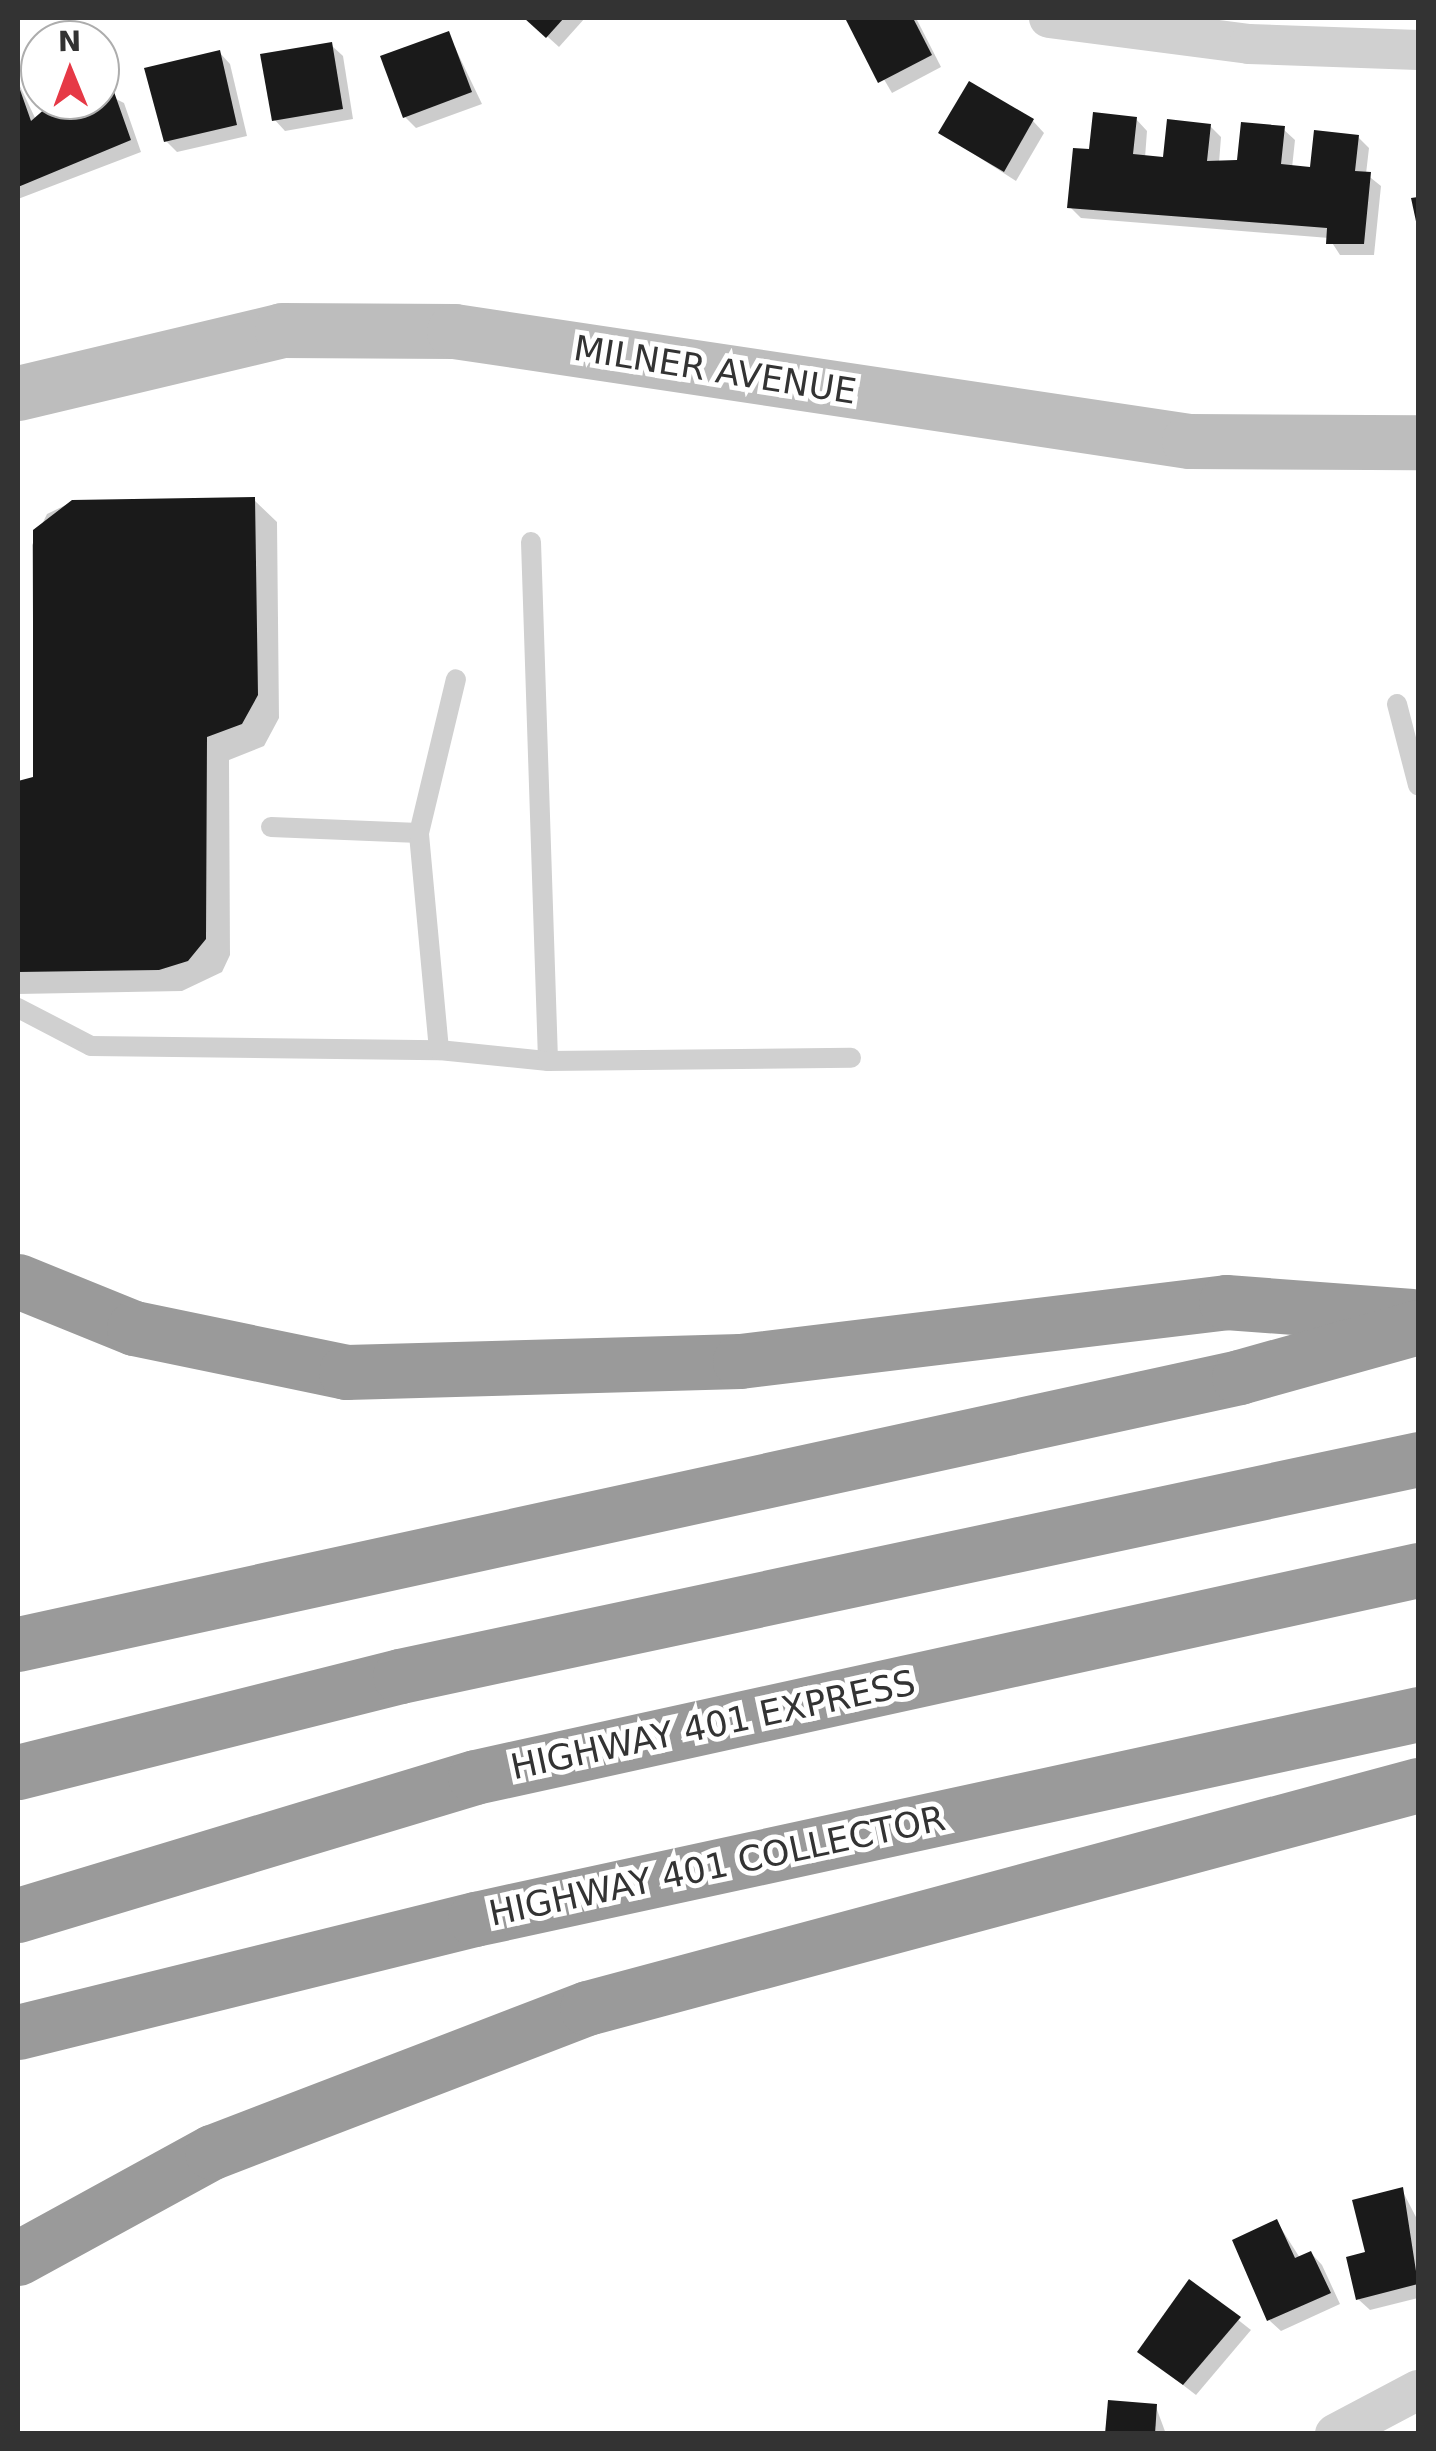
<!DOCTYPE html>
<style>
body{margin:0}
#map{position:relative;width:1436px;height:2451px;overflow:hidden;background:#fff;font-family:"DejaVu Sans",sans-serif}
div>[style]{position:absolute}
.shadow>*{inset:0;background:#0003}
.building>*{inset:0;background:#1a1a1a}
.lane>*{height:20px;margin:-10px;padding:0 10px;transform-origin:10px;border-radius:10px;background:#d0d0d0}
.street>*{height:40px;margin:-20px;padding:0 20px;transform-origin:20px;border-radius:20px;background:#d0d0d0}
.secondary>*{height:55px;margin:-27.5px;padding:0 27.5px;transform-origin:27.5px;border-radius:27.5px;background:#bdbdbd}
.highway>*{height:55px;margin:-27.5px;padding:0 27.5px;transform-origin:27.5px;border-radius:27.5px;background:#9a9a9a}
span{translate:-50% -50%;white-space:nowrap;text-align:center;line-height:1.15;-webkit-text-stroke:10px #fff;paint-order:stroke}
.street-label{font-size:35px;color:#333}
.frame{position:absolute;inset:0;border:20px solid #333;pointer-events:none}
.north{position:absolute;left:20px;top:20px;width:100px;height:100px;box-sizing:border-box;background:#fff;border:2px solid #adadad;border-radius:50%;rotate:359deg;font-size:28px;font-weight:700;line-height:40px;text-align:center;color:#333}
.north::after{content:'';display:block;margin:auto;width:35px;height:45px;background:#e63946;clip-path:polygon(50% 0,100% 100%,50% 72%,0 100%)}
</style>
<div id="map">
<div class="shadow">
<i style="clip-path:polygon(527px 18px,585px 18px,559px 47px)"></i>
<i style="clip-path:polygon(848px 18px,916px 18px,941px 67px,892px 93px)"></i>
<i style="clip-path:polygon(448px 33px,482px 104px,416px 128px,405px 117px)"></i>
<i style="clip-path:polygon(331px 45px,343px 56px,353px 119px,285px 131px,274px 119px)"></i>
<i style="clip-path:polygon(219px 52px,230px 64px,247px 136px,177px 152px,166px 141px)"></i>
<i style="clip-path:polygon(100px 78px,106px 94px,124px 103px,141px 152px,18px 199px,18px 82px,37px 122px,58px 100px,100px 100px)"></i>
<i style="clip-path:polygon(1136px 119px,1147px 131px,1145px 158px,1165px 160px,1210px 126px,1221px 137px,1219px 163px,1239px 162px,1283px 129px,1295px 140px,1292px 168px,1312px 170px,1358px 137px,1369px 148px,1366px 174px,1381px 186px,1374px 255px,1340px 255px,1329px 238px,1081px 218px,1070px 207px,1091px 152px)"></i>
<i style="clip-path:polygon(1033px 121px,1044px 133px,1016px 181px,941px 133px)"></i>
<i style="clip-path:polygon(254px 500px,277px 522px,279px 718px,264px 746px,229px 760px,230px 955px,222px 972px,182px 991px,18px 994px,18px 785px,35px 779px,32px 545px,47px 514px,72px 502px)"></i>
<i style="clip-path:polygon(1402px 2190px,1418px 2221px,1418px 2298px,1370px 2310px,1358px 2299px,1368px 2253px)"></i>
<i style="clip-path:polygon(1277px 2222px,1300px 2258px,1311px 2253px,1322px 2265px,1340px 2304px,1281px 2331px,1269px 2320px)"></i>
<i style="clip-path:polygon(1190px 2282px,1251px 2330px,1196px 2395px,1140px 2352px)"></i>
<i style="clip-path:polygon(1156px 2407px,1166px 2434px,1108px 2434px)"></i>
</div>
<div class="building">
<i style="clip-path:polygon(524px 18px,564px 18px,546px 38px)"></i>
<i style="clip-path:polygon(845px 18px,913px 18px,932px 55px,878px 83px)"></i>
<i style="clip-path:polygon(449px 31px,472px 92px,403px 118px,380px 56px)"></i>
<i style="clip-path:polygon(332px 42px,343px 109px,272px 121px,260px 54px)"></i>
<i style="clip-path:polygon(220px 50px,237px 125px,164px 142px,144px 68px)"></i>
<i style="clip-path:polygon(969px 81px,1034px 119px,1004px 172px,938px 133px)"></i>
<i style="clip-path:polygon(18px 84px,31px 121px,55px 100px,100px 100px,113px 89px,131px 140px,18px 187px)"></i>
<i style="clip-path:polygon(1093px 112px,1137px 117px,1133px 154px,1163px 157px,1167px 119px,1211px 124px,1207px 161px,1237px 160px,1241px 122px,1285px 126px,1281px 164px,1310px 167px,1314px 130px,1359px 135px,1355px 171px,1371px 172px,1364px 244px,1326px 244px,1327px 228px,1067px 208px,1073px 148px,1089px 149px)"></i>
<i style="clip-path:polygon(1418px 197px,1418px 226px,1417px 226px,1411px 198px)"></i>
<i style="clip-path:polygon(255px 497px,258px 695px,242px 724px,207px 737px,206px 939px,188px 961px,159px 970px,18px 972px,18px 781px,33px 777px,33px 530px,72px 500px)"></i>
<i style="clip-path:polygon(1403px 2187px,1418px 2284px,1356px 2300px,1346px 2257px,1365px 2252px,1352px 2200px)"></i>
<i style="clip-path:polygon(1277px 2219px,1295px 2258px,1311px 2251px,1331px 2293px,1267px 2321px,1232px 2240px)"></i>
<i style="clip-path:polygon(1189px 2279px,1241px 2317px,1183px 2385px,1137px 2352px)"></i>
<i style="clip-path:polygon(1108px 2400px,1157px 2404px,1155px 2434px,1105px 2434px)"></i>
</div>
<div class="lane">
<i style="left:531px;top:542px;width:519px;rotate:88.12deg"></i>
<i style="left:1397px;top:704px;width:84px;rotate:75.5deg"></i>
<i style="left:271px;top:827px;width:148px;rotate:2.3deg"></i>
<i style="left:18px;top:1008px;width:82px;rotate:27.5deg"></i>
<i style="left:91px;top:1046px;width:348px;rotate:0.7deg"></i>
<i style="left:439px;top:1050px;width:110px;rotate:5.8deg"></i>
<i style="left:548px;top:1061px;width:303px;rotate:-0.6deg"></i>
<i style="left:439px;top:1050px;width:218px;rotate:-95.3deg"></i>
<i style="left:419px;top:833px;width:158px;rotate:-76.5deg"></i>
</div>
<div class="street">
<i style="left:1049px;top:18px;width:202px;rotate:7.4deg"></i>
<i style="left:1249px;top:44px;width:169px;rotate:2deg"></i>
<i style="left:1335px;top:2434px;width:94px;rotate:-27.9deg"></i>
</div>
<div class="secondary">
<i style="left:18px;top:393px;width:271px;rotate:-13.4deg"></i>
<i style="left:282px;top:330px;width:172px;rotate:0.3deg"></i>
<i style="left:454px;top:331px;width:743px;rotate:8.51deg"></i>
<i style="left:1189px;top:441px;width:229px;rotate:0.3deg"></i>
</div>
<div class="highway">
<i style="left:18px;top:1281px;width:125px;rotate:22.1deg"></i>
<i style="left:134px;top:1328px;width:217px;rotate:11.7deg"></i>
<i style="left:346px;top:1372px;width:394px;rotate:-1.6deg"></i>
<i style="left:740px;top:1361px;width:490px;rotate:-6.9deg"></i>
<i style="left:1226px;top:1302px;width:186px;rotate:4.3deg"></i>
<i style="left:18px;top:1644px;width:1250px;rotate:-12.33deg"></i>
<i style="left:1239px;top:1377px;width:186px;rotate:-15.6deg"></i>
<i style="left:18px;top:1772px;width:394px;rotate:-14.1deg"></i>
<i style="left:400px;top:1676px;width:1041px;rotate:-12.03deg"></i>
<i style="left:18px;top:1915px;width:477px;rotate:-16.8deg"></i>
<i style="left:475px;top:1777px;width:965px;rotate:-12.38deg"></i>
<i style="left:18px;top:2032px;width:471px;rotate:-13.9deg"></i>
<i style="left:475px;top:1919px;width:965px;rotate:-12.26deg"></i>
<i style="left:18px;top:2258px;width:221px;rotate:-28.7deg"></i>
<i style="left:212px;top:2152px;width:402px;rotate:-21deg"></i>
<i style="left:587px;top:2008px;width:860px;rotate:-15.02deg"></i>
</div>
<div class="street-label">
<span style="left:715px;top:370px;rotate:9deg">MILNER AVENUE</span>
<span style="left:713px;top:1725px;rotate:-12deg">HIGHWAY 401 EXPRESS</span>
<span style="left:717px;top:1866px;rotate:-12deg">HIGHWAY 401 COLLECTOR</span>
</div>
<div class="frame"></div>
<div class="north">N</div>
</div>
